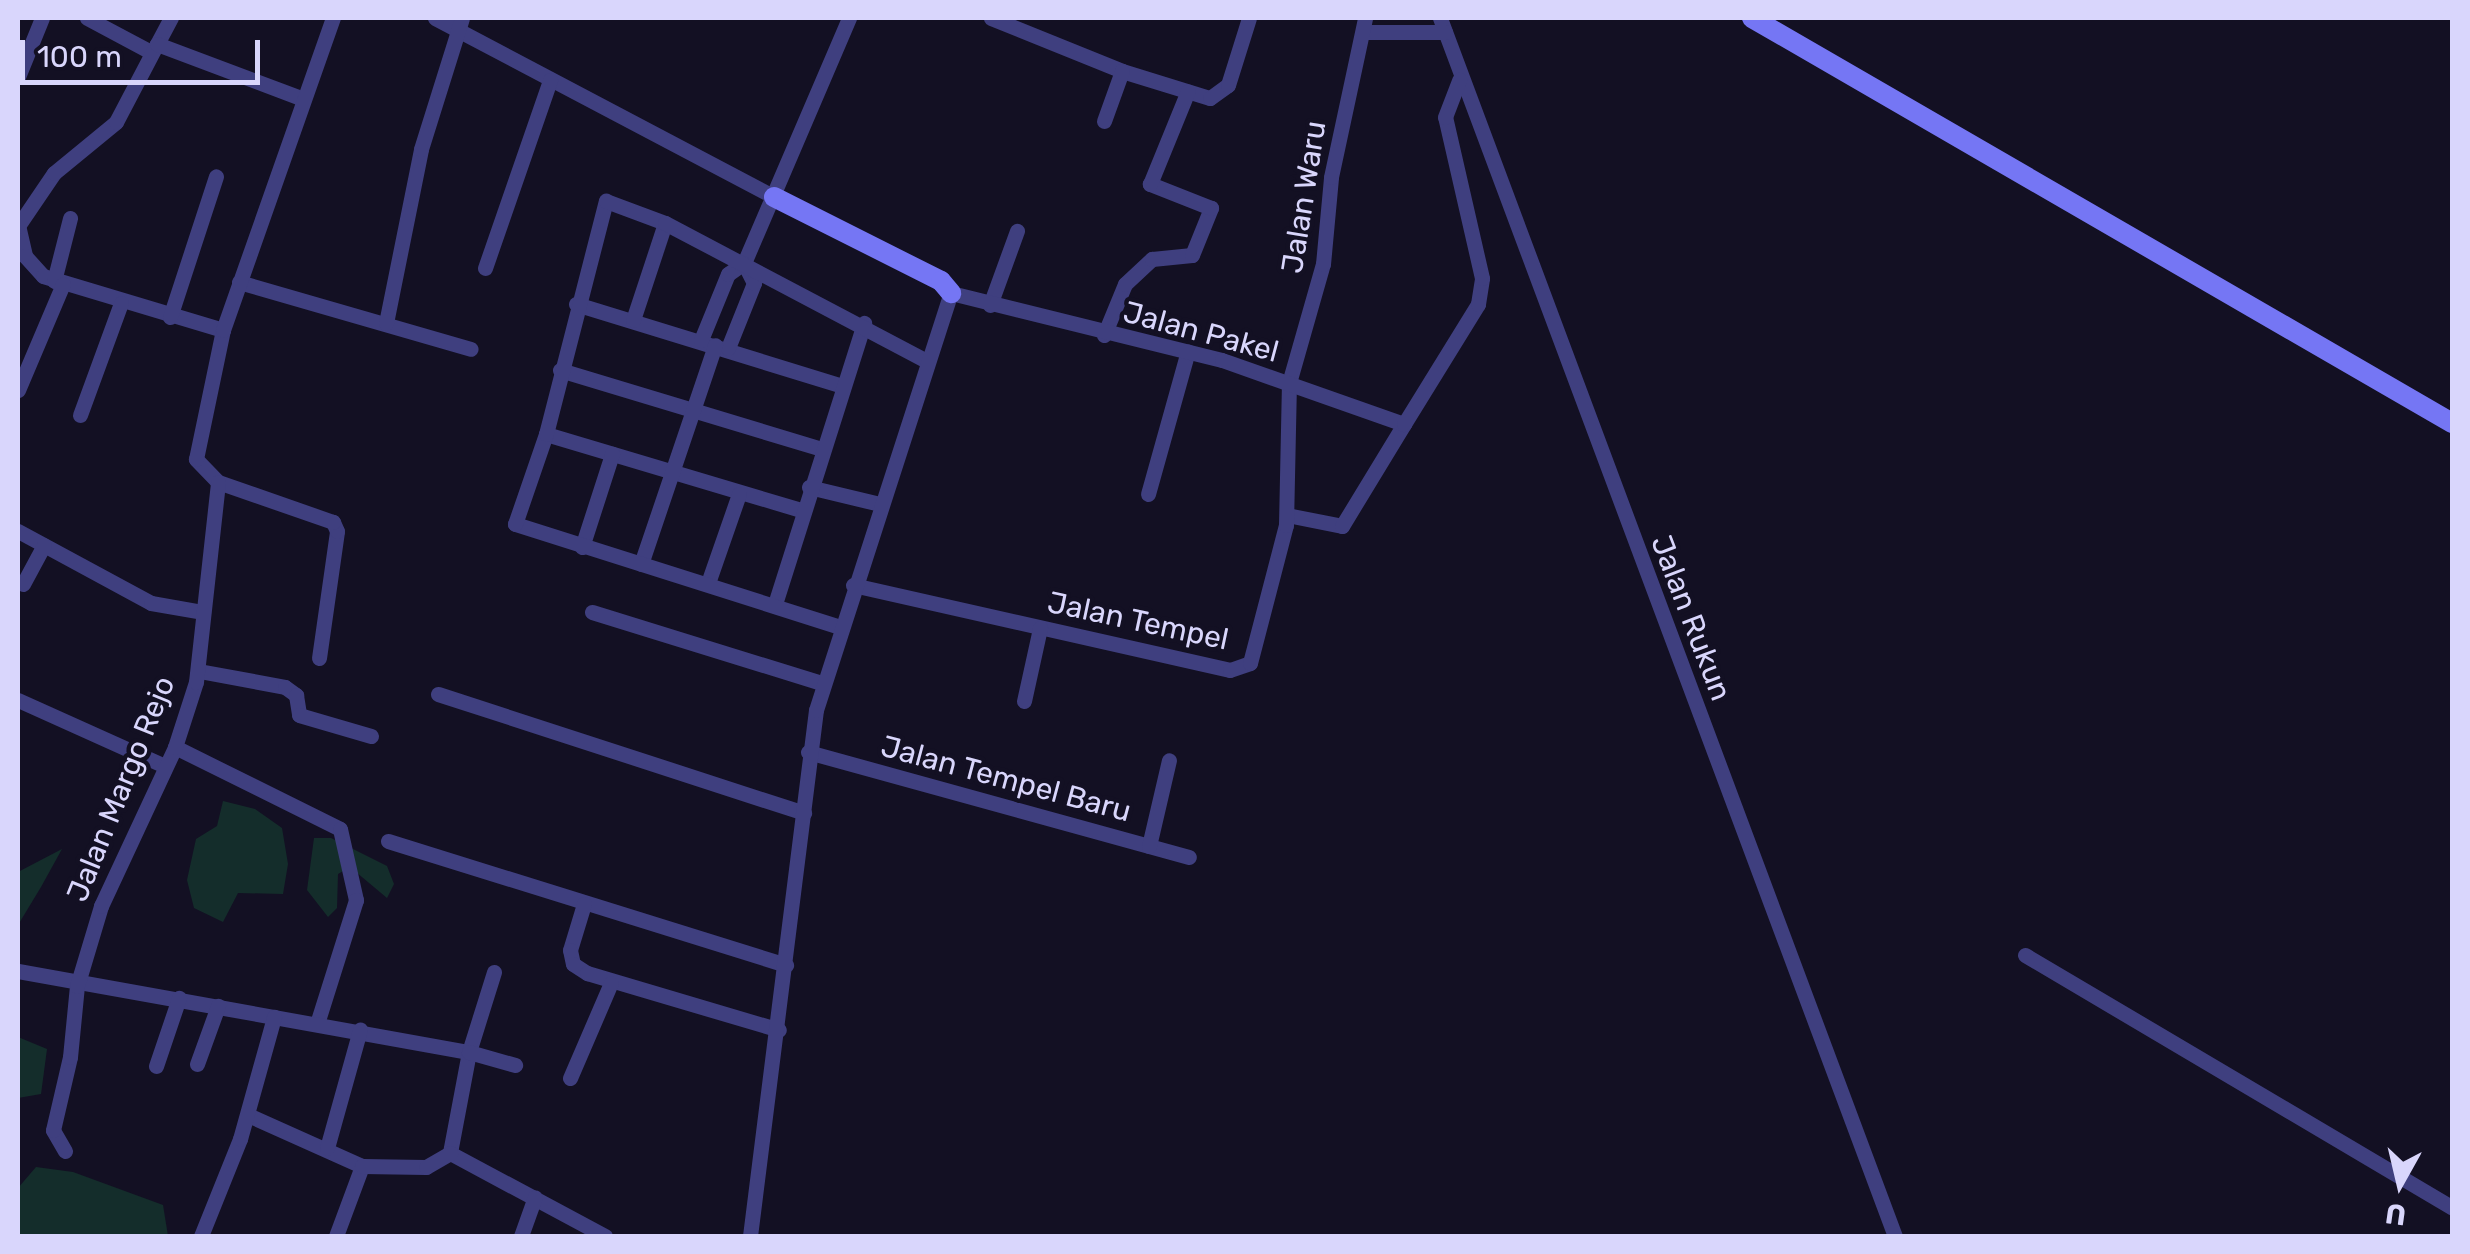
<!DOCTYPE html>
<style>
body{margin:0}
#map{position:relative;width:2470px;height:1254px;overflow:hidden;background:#131023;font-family:Rubik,sans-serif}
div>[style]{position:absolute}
.green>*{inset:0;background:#142d2b}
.street>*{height:15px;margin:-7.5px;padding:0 7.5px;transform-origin:7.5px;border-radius:7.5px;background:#3f3f7f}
.secondary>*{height:20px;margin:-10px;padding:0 10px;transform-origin:10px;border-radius:10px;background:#7576f4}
span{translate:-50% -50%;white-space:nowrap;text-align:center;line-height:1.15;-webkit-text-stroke:9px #131023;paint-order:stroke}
.street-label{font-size:30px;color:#d9d6fc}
.frame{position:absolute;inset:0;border:20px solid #d9d6fc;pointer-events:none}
.north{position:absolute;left:2350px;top:1134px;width:100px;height:100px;-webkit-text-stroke:8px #131023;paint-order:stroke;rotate:188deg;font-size:28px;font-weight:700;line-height:40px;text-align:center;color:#d9d6fc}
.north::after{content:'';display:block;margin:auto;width:35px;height:45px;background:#d9d6fc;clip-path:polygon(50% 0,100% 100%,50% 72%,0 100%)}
.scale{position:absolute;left:20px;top:40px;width:240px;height:45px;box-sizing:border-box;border:5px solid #d9d6fc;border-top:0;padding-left:12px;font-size:30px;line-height:35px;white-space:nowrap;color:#d9d6fc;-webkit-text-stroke:8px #131023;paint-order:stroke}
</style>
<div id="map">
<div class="green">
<i style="clip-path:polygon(223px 801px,255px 809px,282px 828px,288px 864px,283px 894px,238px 893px,223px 922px,194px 908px,187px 880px,196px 839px,217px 826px)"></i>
<i style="clip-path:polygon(314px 838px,331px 838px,387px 866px,394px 884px,387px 898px,350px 867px,338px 874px,337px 908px,328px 917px,307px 890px)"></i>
<i style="clip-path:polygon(62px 849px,41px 887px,18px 925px,18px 872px)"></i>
<i style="clip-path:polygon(18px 1037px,47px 1049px,41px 1094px,18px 1098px)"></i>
<i style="clip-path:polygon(36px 1167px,73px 1172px,163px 1205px,168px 1236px,18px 1236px,18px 1188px)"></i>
</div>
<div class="street">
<i style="left:87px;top:18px;width:72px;rotate:28deg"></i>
<i style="left:435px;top:18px;width:383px;rotate:27.8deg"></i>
<i style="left:991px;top:18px;width:141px;rotate:22deg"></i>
<i style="left:1122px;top:71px;width:92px;rotate:17.1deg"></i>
<i style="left:1210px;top:98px;width:22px;rotate:-36deg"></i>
<i style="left:1228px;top:85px;width:70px;rotate:-72.6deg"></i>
<i style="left:1440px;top:18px;width:1300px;rotate:69.52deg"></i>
<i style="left:1367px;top:32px;width:78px"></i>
<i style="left:157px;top:44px;width:30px;rotate:-62deg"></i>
<i style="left:18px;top:77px;width:64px;rotate:-67.9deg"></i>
<i style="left:1104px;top:121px;width:53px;rotate:-70.2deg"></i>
<i style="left:18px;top:225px;width:32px;rotate:77deg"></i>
<i style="left:25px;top:256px;width:27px;rotate:48deg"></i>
<i style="left:43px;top:276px;width:188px;rotate:16.7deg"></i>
<i style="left:18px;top:226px;width:64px;rotate:-55.8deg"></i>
<i style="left:54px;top:173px;width:80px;rotate:-39.4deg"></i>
<i style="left:116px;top:122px;width:88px;rotate:-62.3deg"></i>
<i style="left:157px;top:44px;width:156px;rotate:20.6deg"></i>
<i style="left:485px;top:268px;width:199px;rotate:-70.9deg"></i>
<i style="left:54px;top:281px;width:65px;rotate:-75.7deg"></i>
<i style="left:239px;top:282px;width:241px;rotate:16.1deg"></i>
<i style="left:576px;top:304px;width:275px;rotate:17.1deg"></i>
<i style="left:990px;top:305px;width:79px;rotate:-70deg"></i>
<i style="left:170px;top:317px;width:148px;rotate:-71.9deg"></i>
<i style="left:633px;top:320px;width:102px;rotate:-71.7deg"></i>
<i style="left:386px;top:323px;width:177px;rotate:-78.6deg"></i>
<i style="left:421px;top:149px;width:137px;rotate:-72.6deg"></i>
<i style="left:1104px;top:335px;width:55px;rotate:-67.6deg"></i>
<i style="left:1125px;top:284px;width:37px;rotate:-43deg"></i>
<i style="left:1152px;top:259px;width:40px;rotate:-5.7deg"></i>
<i style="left:1192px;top:255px;width:51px;rotate:-68deg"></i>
<i style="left:1211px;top:208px;width:66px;rotate:-158.5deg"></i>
<i style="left:1150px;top:184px;width:100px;rotate:-67.8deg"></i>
<i style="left:701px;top:340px;width:71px;rotate:-67.8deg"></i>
<i style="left:728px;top:274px;width:19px;rotate:-35deg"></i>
<i style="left:744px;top:263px;width:267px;rotate:-66.8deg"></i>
<i style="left:728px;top:348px;width:70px;rotate:-68.2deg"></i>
<i style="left:754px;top:283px;width:22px;rotate:-117deg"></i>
<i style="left:560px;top:370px;width:273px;rotate:16.8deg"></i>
<i style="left:18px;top:390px;width:115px;rotate:-67deg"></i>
<i style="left:80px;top:415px;width:119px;rotate:-69.9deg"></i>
<i style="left:546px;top:434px;width:266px;rotate:16.6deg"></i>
<i style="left:809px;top:487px;width:73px;rotate:13.5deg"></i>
<i style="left:1148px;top:494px;width:148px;rotate:-74.4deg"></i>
<i style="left:1287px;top:515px;width:56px;rotate:11.3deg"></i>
<i style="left:1342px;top:526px;width:119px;rotate:-58.7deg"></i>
<i style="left:18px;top:531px;width:151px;rotate:28.4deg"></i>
<i style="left:151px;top:603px;width:53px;rotate:9.8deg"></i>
<i style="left:582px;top:547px;width:98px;rotate:-72.1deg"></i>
<i style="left:641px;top:564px;width:231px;rotate:-71.3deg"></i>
<i style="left:708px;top:583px;width:94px;rotate:-70.8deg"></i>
<i style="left:23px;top:584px;width:44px;rotate:-61.7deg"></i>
<i style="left:853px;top:585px;width:386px;rotate:12.7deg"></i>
<i style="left:1230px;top:670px;width:21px;rotate:-19deg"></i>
<i style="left:1250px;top:663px;width:143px;rotate:-75.4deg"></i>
<i style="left:1286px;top:525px;width:142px;rotate:-88.8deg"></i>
<i style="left:1289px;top:383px;width:124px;rotate:-74.1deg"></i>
<i style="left:1323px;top:264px;width:87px;rotate:-84.7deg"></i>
<i style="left:1331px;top:177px;width:163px;rotate:-77.9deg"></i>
<i style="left:775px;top:604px;width:295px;rotate:-72.4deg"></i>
<i style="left:592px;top:612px;width:241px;rotate:17.2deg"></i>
<i style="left:840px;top:627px;width:341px;rotate:-162.4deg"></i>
<i style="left:515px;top:524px;width:95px;rotate:-71deg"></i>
<i style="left:546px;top:434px;width:241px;rotate:-75.6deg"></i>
<i style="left:606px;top:201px;width:63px;rotate:20.4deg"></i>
<i style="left:665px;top:223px;width:296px;rotate:27.8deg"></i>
<i style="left:319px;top:658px;width:128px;rotate:-81.9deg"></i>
<i style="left:337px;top:531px;width:10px;rotate:-114deg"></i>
<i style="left:333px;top:522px;width:122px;rotate:-160.8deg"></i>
<i style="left:218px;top:482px;width:32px;rotate:-134deg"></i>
<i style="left:196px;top:459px;width:132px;rotate:-78.2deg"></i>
<i style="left:223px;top:330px;width:331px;rotate:-70.6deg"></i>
<i style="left:199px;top:671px;width:87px;rotate:10.5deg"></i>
<i style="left:285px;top:687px;width:14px;rotate:36deg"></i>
<i style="left:296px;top:695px;width:20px;rotate:81deg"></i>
<i style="left:299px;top:715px;width:75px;rotate:16.3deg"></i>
<i style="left:438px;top:694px;width:385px;rotate:18deg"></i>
<i style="left:18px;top:700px;width:161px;rotate:24.2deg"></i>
<i style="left:1024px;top:701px;width:75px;rotate:-77.6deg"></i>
<i style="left:175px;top:747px;width:184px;rotate:26.4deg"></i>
<i style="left:340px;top:829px;width:73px;rotate:77.3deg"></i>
<i style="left:356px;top:900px;width:130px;rotate:107.5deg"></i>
<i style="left:808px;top:752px;width:395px;rotate:15.4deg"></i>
<i style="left:388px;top:841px;width:417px;rotate:17.3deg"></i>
<i style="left:1149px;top:846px;width:88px;rotate:-76.9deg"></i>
<i style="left:584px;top:904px;width:48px;rotate:106.9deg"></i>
<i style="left:570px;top:950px;width:14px;rotate:78deg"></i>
<i style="left:573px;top:964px;width:17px;rotate:33deg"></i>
<i style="left:587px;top:973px;width:200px;rotate:16.5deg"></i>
<i style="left:2025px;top:955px;width:496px;rotate:30.6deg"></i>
<i style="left:18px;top:971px;width:458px;rotate:10.2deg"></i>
<i style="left:469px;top:1052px;width:103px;rotate:100.7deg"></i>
<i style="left:450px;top:1153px;width:176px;rotate:28.2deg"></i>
<i style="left:494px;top:972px;width:84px;rotate:107.4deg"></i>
<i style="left:469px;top:1052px;width:48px;rotate:15.8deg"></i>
<i style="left:197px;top:1064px;width:62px;rotate:-70.1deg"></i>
<i style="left:156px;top:1066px;width:72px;rotate:-71.3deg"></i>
<i style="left:570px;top:1078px;width:103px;rotate:-66.7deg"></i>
<i style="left:248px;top:1115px;width:125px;rotate:24.1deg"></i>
<i style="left:327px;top:1148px;width:123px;rotate:-74.4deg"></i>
<i style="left:65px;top:1151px;width:24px;rotate:-120deg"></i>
<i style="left:53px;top:1130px;width:75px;rotate:-76.9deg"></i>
<i style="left:70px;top:1057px;width:71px;rotate:-84.4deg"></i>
<i style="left:77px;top:986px;width:84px;rotate:-73.3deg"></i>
<i style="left:101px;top:906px;width:175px;rotate:-65deg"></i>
<i style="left:175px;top:747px;width:68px;rotate:-72.1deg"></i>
<i style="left:196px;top:682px;width:201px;rotate:-83.7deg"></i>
<i style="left:201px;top:1236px;width:105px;rotate:-68.1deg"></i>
<i style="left:240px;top:1139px;width:127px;rotate:-74.4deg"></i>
<i style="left:336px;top:1236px;width:75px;rotate:-69.6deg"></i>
<i style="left:362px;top:1166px;width:64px;rotate:0.9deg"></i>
<i style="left:426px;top:1167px;width:28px;rotate:-30deg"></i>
<i style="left:521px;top:1236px;width:41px;rotate:-70.3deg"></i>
<i style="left:750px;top:1236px;width:530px;rotate:-82.85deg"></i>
<i style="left:816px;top:710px;width:438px;rotate:-72.1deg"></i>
<i style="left:951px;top:293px;width:279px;rotate:13.9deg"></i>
<i style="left:1222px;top:360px;width:193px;rotate:19.4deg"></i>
<i style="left:1404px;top:424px;width:141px;rotate:-58.3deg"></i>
<i style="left:1478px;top:304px;width:26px;rotate:-81deg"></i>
<i style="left:1482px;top:278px;width:165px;rotate:-102.9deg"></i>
<i style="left:1445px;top:117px;width:40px;rotate:-69deg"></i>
</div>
<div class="secondary">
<i style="left:1752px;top:18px;width:809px;rotate:30.05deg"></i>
<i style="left:774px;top:197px;width:187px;rotate:26.7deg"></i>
<i style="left:941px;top:281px;width:16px;rotate:50deg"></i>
</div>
<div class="street-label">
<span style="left:1304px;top:197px;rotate:-81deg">Jalan Waru</span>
<span style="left:1201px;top:332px;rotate:15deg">Jalan Pakel</span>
<span style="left:1691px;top:618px;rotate:69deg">Jalan Rukun</span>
<span style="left:1138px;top:621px;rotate:12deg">Jalan Tempel</span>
<span style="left:1006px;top:779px;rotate:15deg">Jalan Tempel Baru</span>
<span style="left:121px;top:789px;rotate:-68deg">Jalan Margo Rejo</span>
</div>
<div class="frame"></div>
<div class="north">U</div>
<div class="scale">100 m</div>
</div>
